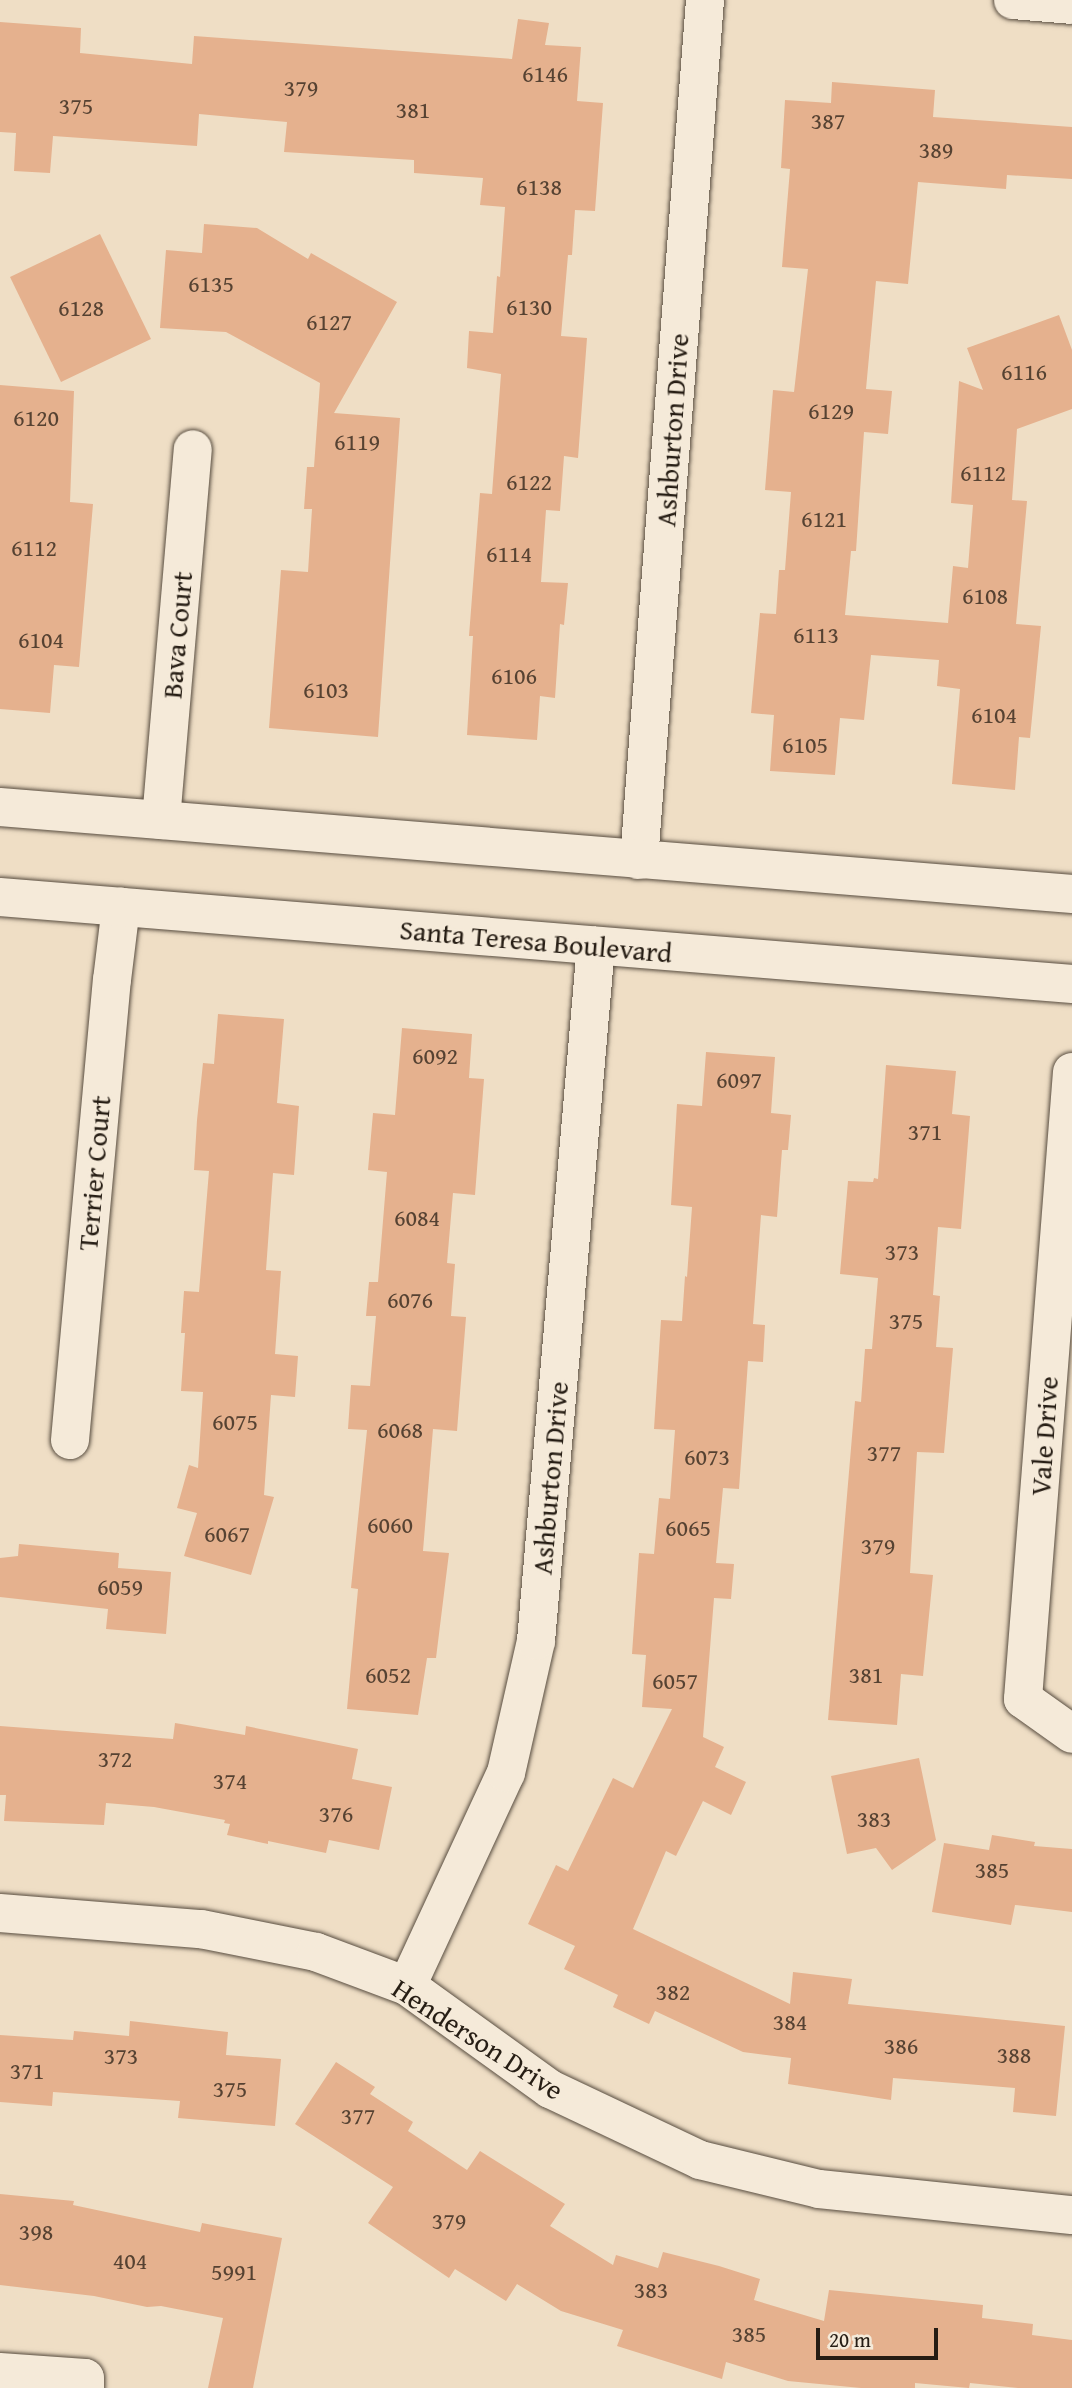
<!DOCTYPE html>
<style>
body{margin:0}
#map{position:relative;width:1072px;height:2388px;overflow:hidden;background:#efdec5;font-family:"Gentium Book Plus",serif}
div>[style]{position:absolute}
.building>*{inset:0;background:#e5b18e}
.roads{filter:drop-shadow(0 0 2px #584d40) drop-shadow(0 0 2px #584d40)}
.minor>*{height:38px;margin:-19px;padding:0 19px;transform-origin:19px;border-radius:19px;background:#f5ead9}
.secondary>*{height:38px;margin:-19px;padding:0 19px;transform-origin:19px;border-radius:19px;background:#f5ead9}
span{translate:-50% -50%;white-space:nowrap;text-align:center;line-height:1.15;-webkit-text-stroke:5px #f5ead9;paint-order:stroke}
.number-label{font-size:24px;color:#564232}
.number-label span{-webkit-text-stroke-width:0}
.street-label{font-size:28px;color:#261d14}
.scale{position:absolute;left:816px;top:2328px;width:122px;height:32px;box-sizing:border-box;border:4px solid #261d14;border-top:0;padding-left:9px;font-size:21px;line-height:24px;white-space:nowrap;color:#261d14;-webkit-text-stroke:5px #f5ead9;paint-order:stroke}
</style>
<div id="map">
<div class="building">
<i style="clip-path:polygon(518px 19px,549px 23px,545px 45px,581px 47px,577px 101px,603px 103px,595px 211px,575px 210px,572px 255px,568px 255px,561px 336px,587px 338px,578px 458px,564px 456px,560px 511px,546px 510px,541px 582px,568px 583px,564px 625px,560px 624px,555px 698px,540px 696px,537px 740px,467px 735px,473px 636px,469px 636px,480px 493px,492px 494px,501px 374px,467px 368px,469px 331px,493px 333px,497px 276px,500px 277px,505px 207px,480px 205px,483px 178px,414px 173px,414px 160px,284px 152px,287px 122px,199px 114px,197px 146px,53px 136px,50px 173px,14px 171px,16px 133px,0 132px,0 22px,81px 28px,80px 53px,192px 64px,194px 36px,512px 59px)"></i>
<i style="clip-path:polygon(832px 82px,935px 90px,933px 117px,1072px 127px,1072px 179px,1007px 175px,1006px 189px,918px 182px,908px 284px,876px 281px,866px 389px,892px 391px,888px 434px,864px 432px,856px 551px,851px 551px,845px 615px,948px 623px,953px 566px,968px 568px,973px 505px,951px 503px,959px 381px,983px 390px,967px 348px,1059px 315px,1072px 350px,1072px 409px,1017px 429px,1012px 500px,1027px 501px,1016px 624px,1041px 626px,1030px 738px,1019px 737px,1015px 790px,952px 784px,960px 689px,937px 686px,939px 660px,871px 655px,864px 720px,840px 718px,835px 775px,770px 771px,774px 715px,751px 713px,760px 613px,776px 614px,779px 570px,785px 570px,791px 492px,765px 490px,773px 390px,794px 392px,808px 269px,782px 267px,790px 169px,781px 168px,785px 100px,831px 103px)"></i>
<i style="clip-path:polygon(204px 224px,257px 228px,308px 259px,311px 253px,397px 302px,334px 413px,400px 418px,378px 737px,269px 728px,281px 570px,308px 572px,312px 509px,304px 509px,307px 467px,314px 467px,320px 383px,226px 332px,160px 328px,166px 250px,202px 253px)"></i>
<i style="clip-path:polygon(100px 234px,151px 339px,61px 382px,10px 277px)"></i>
<i style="clip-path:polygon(0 385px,74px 391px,70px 502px,93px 504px,79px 667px,54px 665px,50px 713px,0 709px)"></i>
<i style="clip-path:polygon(218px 1014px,284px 1019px,277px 1103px,299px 1106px,294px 1175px,273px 1173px,266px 1270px,281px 1271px,275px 1354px,298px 1356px,295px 1397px,271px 1395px,264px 1495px,274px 1497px,251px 1575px,184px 1556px,197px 1513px,177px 1508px,189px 1465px,198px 1468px,203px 1392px,181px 1391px,185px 1333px,181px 1333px,184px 1291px,199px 1292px,209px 1171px,194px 1170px,197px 1120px,203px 1063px,214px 1064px)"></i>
<i style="clip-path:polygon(402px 1028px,472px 1034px,469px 1078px,484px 1079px,475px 1195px,453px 1193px,447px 1263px,455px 1264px,451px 1316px,466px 1317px,457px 1431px,433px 1429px,423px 1551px,449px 1553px,436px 1658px,427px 1658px,418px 1715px,347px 1709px,358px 1589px,351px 1588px,367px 1430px,348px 1429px,351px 1385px,370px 1386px,376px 1316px,366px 1316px,369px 1282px,378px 1282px,387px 1172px,368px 1170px,373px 1113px,395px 1115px)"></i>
<i style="clip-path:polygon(706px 1052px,775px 1057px,771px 1113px,791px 1115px,788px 1150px,782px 1150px,777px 1217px,761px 1215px,753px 1324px,765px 1325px,763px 1362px,748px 1361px,739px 1489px,723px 1488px,716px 1563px,734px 1564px,731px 1599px,714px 1598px,703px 1737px,724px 1747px,715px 1767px,746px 1782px,731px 1815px,703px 1801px,676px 1856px,666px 1851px,633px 1929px,790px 2004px,793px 1972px,852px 1979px,848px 2004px,1065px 2026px,1056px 2116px,1013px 2112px,1015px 2088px,893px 2078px,891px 2100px,788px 2084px,791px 2058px,743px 2052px,655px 2011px,649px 2024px,613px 2007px,618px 1995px,564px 1969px,575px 1946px,528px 1924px,556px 1865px,568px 1871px,613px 1778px,633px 1788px,672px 1709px,642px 1707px,646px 1655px,632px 1654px,639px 1553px,654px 1554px,659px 1498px,670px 1499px,675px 1430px,654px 1429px,661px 1320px,682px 1321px,685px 1276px,687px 1277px,692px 1207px,671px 1205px,677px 1104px,702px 1106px)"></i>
<i style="clip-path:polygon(886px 1065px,956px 1071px,952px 1114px,970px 1116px,961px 1229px,938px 1227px,933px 1295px,940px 1296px,936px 1347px,953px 1348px,944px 1453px,917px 1452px,910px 1573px,933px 1575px,923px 1676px,901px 1674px,897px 1725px,828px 1720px,855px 1401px,861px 1402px,865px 1349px,872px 1349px,878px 1278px,840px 1274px,848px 1181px,873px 1182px,874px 1178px,878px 1179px)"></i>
<i style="clip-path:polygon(19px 1544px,119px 1553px,118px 1568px,171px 1572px,166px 1634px,106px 1629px,108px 1609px,0 1597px,0 1558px,18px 1556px)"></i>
<i style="clip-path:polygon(175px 1723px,245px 1735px,246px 1726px,358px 1749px,352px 1779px,392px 1787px,379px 1850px,329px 1840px,326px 1853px,268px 1841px,268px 1844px,227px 1835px,230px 1824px,224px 1823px,225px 1820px,154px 1807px,106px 1803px,104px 1825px,4px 1821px,6px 1795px,0 1795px,0 1726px,173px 1739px)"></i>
<i style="clip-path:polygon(919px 1758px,936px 1840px,892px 1870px,876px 1848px,847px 1854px,831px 1776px)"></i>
<i style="clip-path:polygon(992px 1835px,1035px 1842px,1034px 1846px,1072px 1849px,1072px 1912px,1015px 1905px,1011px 1925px,932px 1912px,944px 1843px,989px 1850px)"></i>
<i style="clip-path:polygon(130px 2021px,228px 2032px,226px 2055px,281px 2059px,275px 2126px,178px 2118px,180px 2101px,53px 2092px,52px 2106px,0 2102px,0 2035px,73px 2040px,74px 2031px,129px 2036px)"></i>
<i style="clip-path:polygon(336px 2062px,375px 2087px,370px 2094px,413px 2122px,408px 2131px,467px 2170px,480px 2151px,565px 2204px,550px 2226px,613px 2265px,616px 2255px,658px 2268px,663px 2252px,719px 2266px,760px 2279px,754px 2300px,824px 2321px,829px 2290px,983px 2305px,982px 2318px,1033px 2324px,1032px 2335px,1072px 2340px,1072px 2388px,1018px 2388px,970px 2383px,969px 2388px,915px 2383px,915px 2388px,861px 2388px,788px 2381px,726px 2362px,722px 2379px,617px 2346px,623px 2330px,561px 2311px,517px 2284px,506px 2301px,455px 2269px,449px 2278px,368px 2223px,393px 2187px,295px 2124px)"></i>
<i style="clip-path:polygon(0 2194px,74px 2201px,73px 2205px,200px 2232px,202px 2223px,282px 2238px,253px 2388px,208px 2388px,223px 2318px,161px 2306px,147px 2307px,94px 2296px,0 2285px)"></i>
</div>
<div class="roads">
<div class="minor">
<i style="left:1013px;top:0;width:59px;rotate:4.8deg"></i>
<i style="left:161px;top:820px;width:372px;rotate:-85.1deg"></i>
<i style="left:639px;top:860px;width:863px;rotate:-85.61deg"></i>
<i style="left:1072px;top:1072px;width:629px;rotate:94.47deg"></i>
<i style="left:1023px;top:1699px;width:60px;rotate:35.5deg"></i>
<i style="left:70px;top:1440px;width:462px;rotate:-84.8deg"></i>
<i style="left:112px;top:980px;width:74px;rotate:-83deg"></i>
<i style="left:0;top:1913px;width:202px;rotate:4.6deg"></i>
<i style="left:201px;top:1929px;width:117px;rotate:11.3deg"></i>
<i style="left:316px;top:1952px;width:97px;rotate:20.5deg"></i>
<i style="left:407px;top:1986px;width:176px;rotate:35.8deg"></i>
<i style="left:550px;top:2089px;width:166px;rotate:25.3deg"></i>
<i style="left:700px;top:2160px;width:122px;rotate:13.7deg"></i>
<i style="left:819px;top:2189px;width:254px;rotate:5.9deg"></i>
<i style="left:407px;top:1986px;width:235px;rotate:-65.1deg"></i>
<i style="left:506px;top:1773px;width:135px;rotate:-77.2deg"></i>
<i style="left:536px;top:1641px;width:698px;rotate:-85.07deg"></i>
<i style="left:0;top:2372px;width:85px;rotate:4deg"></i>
<i style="left:85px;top:2378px;width:10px;rotate:90deg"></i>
</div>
<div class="secondary">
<i style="left:0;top:807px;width:1076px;rotate:4.64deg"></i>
<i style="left:0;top:897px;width:1076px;rotate:4.64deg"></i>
</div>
</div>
<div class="number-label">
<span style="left:545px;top:74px">6146</span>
<span style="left:301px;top:88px">379</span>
<span style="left:76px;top:106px">375</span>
<span style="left:413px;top:110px">381</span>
<span style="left:828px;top:121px">387</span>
<span style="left:936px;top:150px">389</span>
<span style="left:539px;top:187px">6138</span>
<span style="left:211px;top:284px">6135</span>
<span style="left:529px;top:307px">6130</span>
<span style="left:81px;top:308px">6128</span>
<span style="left:329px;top:322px">6127</span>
<span style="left:1024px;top:372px">6116</span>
<span style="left:831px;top:411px">6129</span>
<span style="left:36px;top:418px">6120</span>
<span style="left:357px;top:442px">6119</span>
<span style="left:983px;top:473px">6112</span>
<span style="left:529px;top:482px">6122</span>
<span style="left:824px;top:519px">6121</span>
<span style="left:34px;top:548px">6112</span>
<span style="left:509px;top:554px">6114</span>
<span style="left:985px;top:596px">6108</span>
<span style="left:816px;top:635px">6113</span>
<span style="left:41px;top:640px">6104</span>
<span style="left:514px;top:676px">6106</span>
<span style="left:326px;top:690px">6103</span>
<span style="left:994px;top:715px">6104</span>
<span style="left:805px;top:745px">6105</span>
<span style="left:435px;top:1056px">6092</span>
<span style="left:739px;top:1080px">6097</span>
<span style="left:925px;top:1132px">371</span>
<span style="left:417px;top:1218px">6084</span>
<span style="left:902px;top:1252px">373</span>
<span style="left:410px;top:1300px">6076</span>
<span style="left:906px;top:1321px">375</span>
<span style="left:235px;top:1422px">6075</span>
<span style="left:400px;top:1430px">6068</span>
<span style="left:884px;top:1453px">377</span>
<span style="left:707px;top:1457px">6073</span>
<span style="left:390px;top:1525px">6060</span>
<span style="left:688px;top:1528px">6065</span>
<span style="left:227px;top:1534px">6067</span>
<span style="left:878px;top:1546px">379</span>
<span style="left:120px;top:1587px">6059</span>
<span style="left:388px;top:1675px">6052</span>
<span style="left:866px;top:1675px">381</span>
<span style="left:675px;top:1681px">6057</span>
<span style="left:115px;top:1759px">372</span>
<span style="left:230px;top:1781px">374</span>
<span style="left:336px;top:1814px">376</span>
<span style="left:874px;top:1819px">383</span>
<span style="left:992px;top:1870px">385</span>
<span style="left:673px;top:1992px">382</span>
<span style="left:790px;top:2022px">384</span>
<span style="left:901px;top:2046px">386</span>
<span style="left:1014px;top:2055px">388</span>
<span style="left:121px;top:2056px">373</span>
<span style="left:27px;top:2071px">371</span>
<span style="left:230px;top:2089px">375</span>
<span style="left:358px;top:2116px">377</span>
<span style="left:449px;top:2221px">379</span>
<span style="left:36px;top:2232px">398</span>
<span style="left:130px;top:2261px">404</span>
<span style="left:234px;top:2272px">5991</span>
<span style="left:651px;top:2290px">383</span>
<span style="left:749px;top:2334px">385</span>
</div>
<div class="street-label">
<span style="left:672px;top:430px;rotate:-86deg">Ashburton Drive</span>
<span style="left:177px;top:635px;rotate:-85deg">Bava Court</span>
<span style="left:536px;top:941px;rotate:5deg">Santa Teresa Boulevard</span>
<span style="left:94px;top:1173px;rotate:-85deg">Terrier Court</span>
<span style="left:1044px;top:1436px;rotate:-86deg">Vale Drive</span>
<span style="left:550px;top:1478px;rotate:-85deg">Ashburton Drive</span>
<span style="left:478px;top:2039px;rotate:33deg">Henderson Drive</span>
</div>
<div class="scale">20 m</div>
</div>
